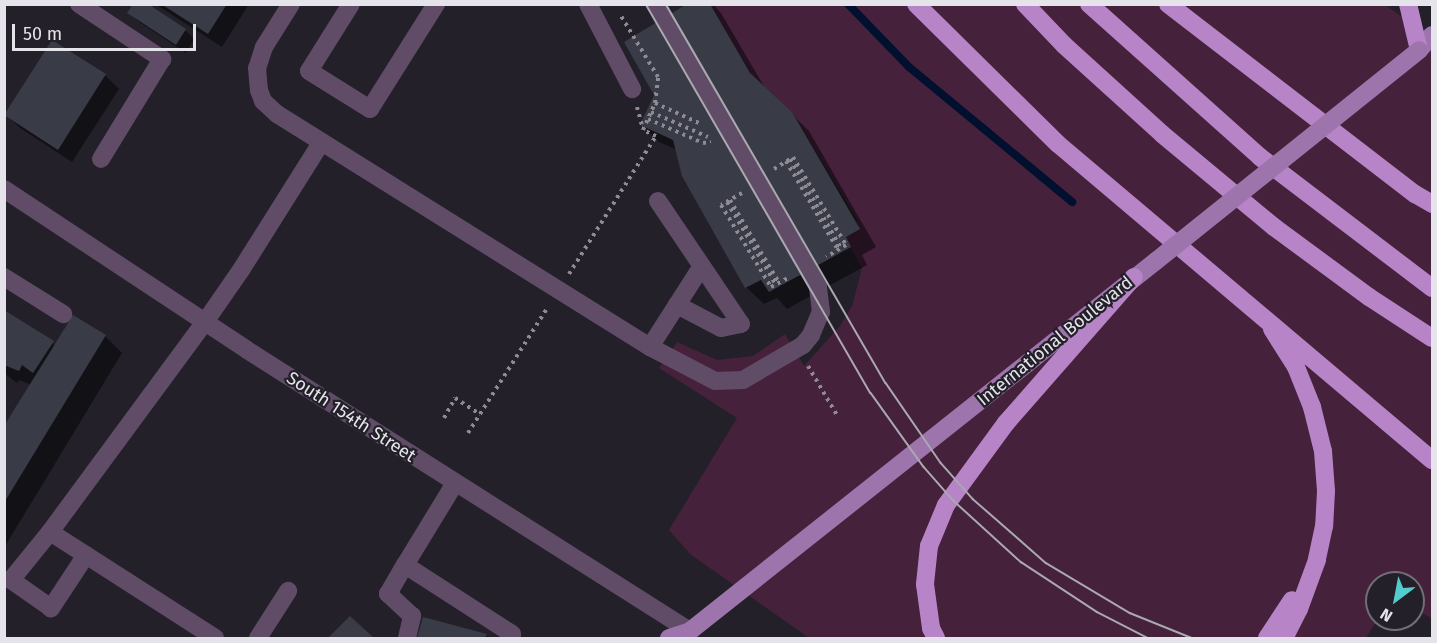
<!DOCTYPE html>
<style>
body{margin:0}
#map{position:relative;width:1437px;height:643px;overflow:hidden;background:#23202a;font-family:"Fira Sans",sans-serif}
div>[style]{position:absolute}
.green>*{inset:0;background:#45213b}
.shadow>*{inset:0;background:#0007}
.stream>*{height:8px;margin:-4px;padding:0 4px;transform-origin:4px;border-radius:4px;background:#00102e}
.building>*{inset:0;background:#393c46}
.path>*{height:4px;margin-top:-2px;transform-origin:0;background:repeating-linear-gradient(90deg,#8e8b94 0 3px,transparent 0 7.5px)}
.minor>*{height:18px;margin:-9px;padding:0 9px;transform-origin:9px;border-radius:9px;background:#604c67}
.major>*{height:18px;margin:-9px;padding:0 9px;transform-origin:9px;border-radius:9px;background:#9e74ac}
.highway>*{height:18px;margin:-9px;padding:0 9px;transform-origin:9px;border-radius:9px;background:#b784c7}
.tram>*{height:1.5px;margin:-0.75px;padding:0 0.75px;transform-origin:0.75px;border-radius:0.75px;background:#aaa8b0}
.major-bridge>*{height:18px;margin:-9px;padding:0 9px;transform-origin:9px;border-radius:9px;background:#9e74ac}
span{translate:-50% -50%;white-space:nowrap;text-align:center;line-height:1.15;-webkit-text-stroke:4.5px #23202a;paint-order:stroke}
.street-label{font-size:18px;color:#e6e4eb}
.frame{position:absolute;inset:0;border:6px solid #e6e4eb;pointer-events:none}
.north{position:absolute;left:1365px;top:571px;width:60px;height:60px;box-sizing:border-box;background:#23202a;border:2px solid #716e77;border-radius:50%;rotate:212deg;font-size:16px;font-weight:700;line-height:24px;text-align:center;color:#e6e4eb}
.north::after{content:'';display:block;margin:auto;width:21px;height:27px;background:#52cdcc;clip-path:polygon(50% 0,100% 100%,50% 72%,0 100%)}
.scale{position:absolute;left:12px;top:24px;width:184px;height:27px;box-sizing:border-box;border:3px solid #e6e4eb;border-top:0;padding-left:8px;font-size:18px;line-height:21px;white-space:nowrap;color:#e6e4eb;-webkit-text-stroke:4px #23202a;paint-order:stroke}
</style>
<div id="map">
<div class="green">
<i style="clip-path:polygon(1384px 4px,1432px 38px,1432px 619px,1413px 607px,1413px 583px,1377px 583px,1378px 619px,1366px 638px,809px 638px,690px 554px,669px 530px,737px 418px,659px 368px,677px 342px,717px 360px,753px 356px,785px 334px,804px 366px,840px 326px,852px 306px,862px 268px,841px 231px,858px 221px,792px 112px,751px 74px,709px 5px)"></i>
</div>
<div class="shadow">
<i style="clip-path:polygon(155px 4px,249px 4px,222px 47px)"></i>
<i style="clip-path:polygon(690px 4px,713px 4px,721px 13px,765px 88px,809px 131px,876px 247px,862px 255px,867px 265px,787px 309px,777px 298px,764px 304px,746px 287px,677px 150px,659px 142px,642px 125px)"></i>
<i style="clip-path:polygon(129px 13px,185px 30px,194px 39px,186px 53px,139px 22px)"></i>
<i style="clip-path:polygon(105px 75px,119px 89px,72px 162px,20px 128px,6px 115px)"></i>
<i style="clip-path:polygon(4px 312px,56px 346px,105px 336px,122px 353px,4px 548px,4px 429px,32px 385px,19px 380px,17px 383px,4px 373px)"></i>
<i style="clip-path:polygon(350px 618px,372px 638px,330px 638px)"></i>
<i style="clip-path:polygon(424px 619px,486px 635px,489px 638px,419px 638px)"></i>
</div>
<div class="stream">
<i style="left:848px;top:4px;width:88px;rotate:45.9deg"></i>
<i style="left:909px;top:67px;width:212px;rotate:39.6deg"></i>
</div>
<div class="building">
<i style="clip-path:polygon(133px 4px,148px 4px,186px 29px,176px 45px,127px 13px)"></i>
<i style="clip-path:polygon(161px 4px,227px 4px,208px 34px)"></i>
<i style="clip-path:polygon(687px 4px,710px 4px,750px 73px,792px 112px,860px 229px,846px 237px,851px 247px,769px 292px,761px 280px,745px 288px,682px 176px,673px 140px,640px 125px,654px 95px,624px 42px)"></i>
<i style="clip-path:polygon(52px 40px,106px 74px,58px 150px,4px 115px)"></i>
<i style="clip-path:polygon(4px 310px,54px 341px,33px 373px,22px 365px,19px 371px,4px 365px)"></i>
<i style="clip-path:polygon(73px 315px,106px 335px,4px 503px,4px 426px)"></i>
<i style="clip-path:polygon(350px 616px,374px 638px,328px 638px)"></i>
<i style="clip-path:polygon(423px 617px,487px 634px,485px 638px,417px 638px)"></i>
</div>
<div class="path">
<i style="left:655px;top:103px;width:51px;rotate:24.5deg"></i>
<i style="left:637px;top:107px;width:23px;rotate:75deg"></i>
<i style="left:651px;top:112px;width:62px;rotate:23.7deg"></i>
<i style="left:648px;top:119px;width:60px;rotate:23.6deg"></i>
<i style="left:703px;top:143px;width:8px;rotate:-7deg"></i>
<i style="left:790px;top:159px;width:103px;rotate:60.2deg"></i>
<i style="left:786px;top:161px;width:103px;rotate:59.7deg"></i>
<i style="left:774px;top:169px;width:22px;rotate:-32deg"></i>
<i style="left:793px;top:157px;width:103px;rotate:58.9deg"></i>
<i style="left:846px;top:245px;width:23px;rotate:149deg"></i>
<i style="left:742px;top:193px;width:24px;rotate:150deg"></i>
<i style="left:721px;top:205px;width:96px;rotate:58.6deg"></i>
<i style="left:771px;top:287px;width:19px;rotate:-28deg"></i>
<i style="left:730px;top:200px;width:96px;rotate:59.4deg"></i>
<i style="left:727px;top:202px;width:96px;rotate:59.4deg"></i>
<i style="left:569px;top:274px;width:163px;rotate:-57.8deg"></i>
<i style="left:656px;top:136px;width:14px;rotate:-155deg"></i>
<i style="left:643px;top:130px;width:30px;rotate:-66deg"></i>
<i style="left:655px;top:103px;width:26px;rotate:-83deg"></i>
<i style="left:658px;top:77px;width:71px;rotate:-121.2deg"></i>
<i style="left:808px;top:366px;width:59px;rotate:59.5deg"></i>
<i style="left:444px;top:418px;width:23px;rotate:-61deg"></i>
<i style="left:455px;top:398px;width:30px;rotate:33deg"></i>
<i style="left:468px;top:433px;width:149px;rotate:-57.6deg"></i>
</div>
<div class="minor">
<i style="left:79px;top:4px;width:100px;rotate:33.5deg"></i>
<i style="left:162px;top:59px;width:117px;rotate:121.4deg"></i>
<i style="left:291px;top:4px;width:51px;rotate:122.1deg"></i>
<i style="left:264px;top:47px;width:22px;rotate:108deg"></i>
<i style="left:257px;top:68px;width:22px;rotate:85deg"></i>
<i style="left:259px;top:90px;width:12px;rotate:70deg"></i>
<i style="left:263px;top:101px;width:19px;rotate:43deg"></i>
<i style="left:277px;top:114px;width:440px;rotate:32deg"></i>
<i style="left:650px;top:347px;width:73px;rotate:27.6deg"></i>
<i style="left:715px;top:381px;width:28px;rotate:-2deg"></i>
<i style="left:743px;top:380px;width:69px;rotate:-30.3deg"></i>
<i style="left:803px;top:345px;width:13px;rotate:-51deg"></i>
<i style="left:811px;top:335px;width:25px;rotate:-67deg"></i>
<i style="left:821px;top:312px;width:25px;rotate:-97deg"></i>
<i style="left:818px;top:287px;width:326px;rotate:-119.8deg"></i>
<i style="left:351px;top:4px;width:79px;rotate:122.1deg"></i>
<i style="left:309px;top:71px;width:72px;rotate:31.9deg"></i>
<i style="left:370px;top:109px;width:124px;rotate:-57.8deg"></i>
<i style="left:588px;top:4px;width:96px;rotate:62.6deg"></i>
<i style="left:4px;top:189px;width:291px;rotate:33.5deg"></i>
<i style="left:247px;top:350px;width:525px;rotate:32.39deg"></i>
<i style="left:658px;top:201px;width:148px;rotate:56deg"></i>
<i style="left:741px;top:324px;width:20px;rotate:169deg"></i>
<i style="left:721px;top:328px;width:50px;rotate:-152.4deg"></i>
<i style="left:4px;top:277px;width:70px;rotate:32.1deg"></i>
<i style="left:650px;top:347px;width:96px;rotate:-57.3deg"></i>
<i style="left:50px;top:532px;width:196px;rotate:32.7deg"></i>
<i style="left:86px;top:555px;width:64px;rotate:123.4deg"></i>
<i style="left:51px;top:608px;width:49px;rotate:-145deg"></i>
<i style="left:11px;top:580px;width:62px;rotate:-50.9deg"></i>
<i style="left:50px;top:532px;width:261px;rotate:-53.6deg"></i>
<i style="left:205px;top:322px;width:63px;rotate:-55.3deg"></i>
<i style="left:241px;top:270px;width:150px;rotate:-57.8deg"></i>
<i style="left:405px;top:565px;width:96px;rotate:-58.6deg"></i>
<i style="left:258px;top:638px;width:56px;rotate:-57.4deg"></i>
<i style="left:407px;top:638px;width:23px;rotate:-77deg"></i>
<i style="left:412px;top:616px;width:33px;rotate:-137deg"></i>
<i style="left:388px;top:594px;width:34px;rotate:-60deg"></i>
<i style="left:405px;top:565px;width:127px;rotate:32.8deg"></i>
<i style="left:512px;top:634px;width:4px;rotate:90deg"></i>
</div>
<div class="major">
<i style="left:1419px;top:50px;width:20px;rotate:-49deg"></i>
<i style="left:669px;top:638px;width:22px;rotate:-18deg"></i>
<i style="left:690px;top:631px;width:595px;rotate:-38.45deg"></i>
</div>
<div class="highway">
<i style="left:916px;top:4px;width:199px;rotate:44.6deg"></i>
<i style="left:1058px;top:144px;width:490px;rotate:40.2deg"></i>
<i style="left:1025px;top:4px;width:57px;rotate:46.4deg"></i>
<i style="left:1064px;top:45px;width:132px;rotate:42.2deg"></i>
<i style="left:1162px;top:134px;width:146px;rotate:39.7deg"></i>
<i style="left:1274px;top:227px;width:118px;rotate:36.4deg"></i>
<i style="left:1369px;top:297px;width:75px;rotate:33.1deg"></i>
<i style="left:1089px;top:4px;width:229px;rotate:41.8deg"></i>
<i style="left:1260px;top:157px;width:216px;rotate:37.3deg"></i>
<i style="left:1168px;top:4px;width:312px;rotate:37.6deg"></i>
<i style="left:1415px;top:194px;width:20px;rotate:30deg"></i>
<i style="left:1408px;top:4px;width:47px;rotate:76.6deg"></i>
<i style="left:1272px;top:329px;width:45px;rotate:57.7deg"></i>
<i style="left:1296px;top:367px;width:43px;rotate:68.2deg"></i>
<i style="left:1312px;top:407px;width:45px;rotate:76deg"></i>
<i style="left:1323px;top:451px;width:40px;rotate:85.7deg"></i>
<i style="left:1326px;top:491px;width:35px;rotate:93deg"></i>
<i style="left:1324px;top:526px;width:35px;rotate:102deg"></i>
<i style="left:1317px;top:560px;width:52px;rotate:110.2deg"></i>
<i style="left:1299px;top:609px;width:33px;rotate:117deg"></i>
<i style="left:936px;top:638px;width:11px;rotate:-117deg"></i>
<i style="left:931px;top:628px;width:44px;rotate:-97.8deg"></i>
<i style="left:925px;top:584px;width:38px;rotate:-84deg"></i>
<i style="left:929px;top:546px;width:44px;rotate:-67.5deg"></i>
<i style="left:946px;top:505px;width:102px;rotate:-53.8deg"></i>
<i style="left:1006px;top:423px;width:194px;rotate:-48.8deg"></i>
<i style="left:1267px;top:638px;width:45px;rotate:-56.7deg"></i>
</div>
<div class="tram">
<i style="left:646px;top:4px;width:449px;rotate:60deg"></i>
<i style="left:871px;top:393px;width:91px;rotate:54.4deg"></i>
<i style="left:924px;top:467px;width:45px;rotate:48.6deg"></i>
<i style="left:954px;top:501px;width:91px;rotate:42.3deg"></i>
<i style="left:1021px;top:562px;width:91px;rotate:33.3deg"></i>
<i style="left:1097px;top:612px;width:57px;rotate:27deg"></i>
<i style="left:666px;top:4px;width:438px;rotate:59.9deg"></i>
<i style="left:886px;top:383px;width:97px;rotate:55.5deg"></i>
<i style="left:941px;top:463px;width:48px;rotate:48.4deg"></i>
<i style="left:973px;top:499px;width:97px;rotate:41.2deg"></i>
<i style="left:1046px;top:563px;width:98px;rotate:30.8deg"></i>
<i style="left:1130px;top:613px;width:67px;rotate:22deg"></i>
</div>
<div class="major-bridge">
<i style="left:1156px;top:261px;width:337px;rotate:-38.7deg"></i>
</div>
<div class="street-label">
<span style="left:1055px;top:341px;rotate:-39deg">International Boulevard</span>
<span style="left:351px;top:417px;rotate:33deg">South 154th Street</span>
</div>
<div class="frame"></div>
<div class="north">N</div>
<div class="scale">50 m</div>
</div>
